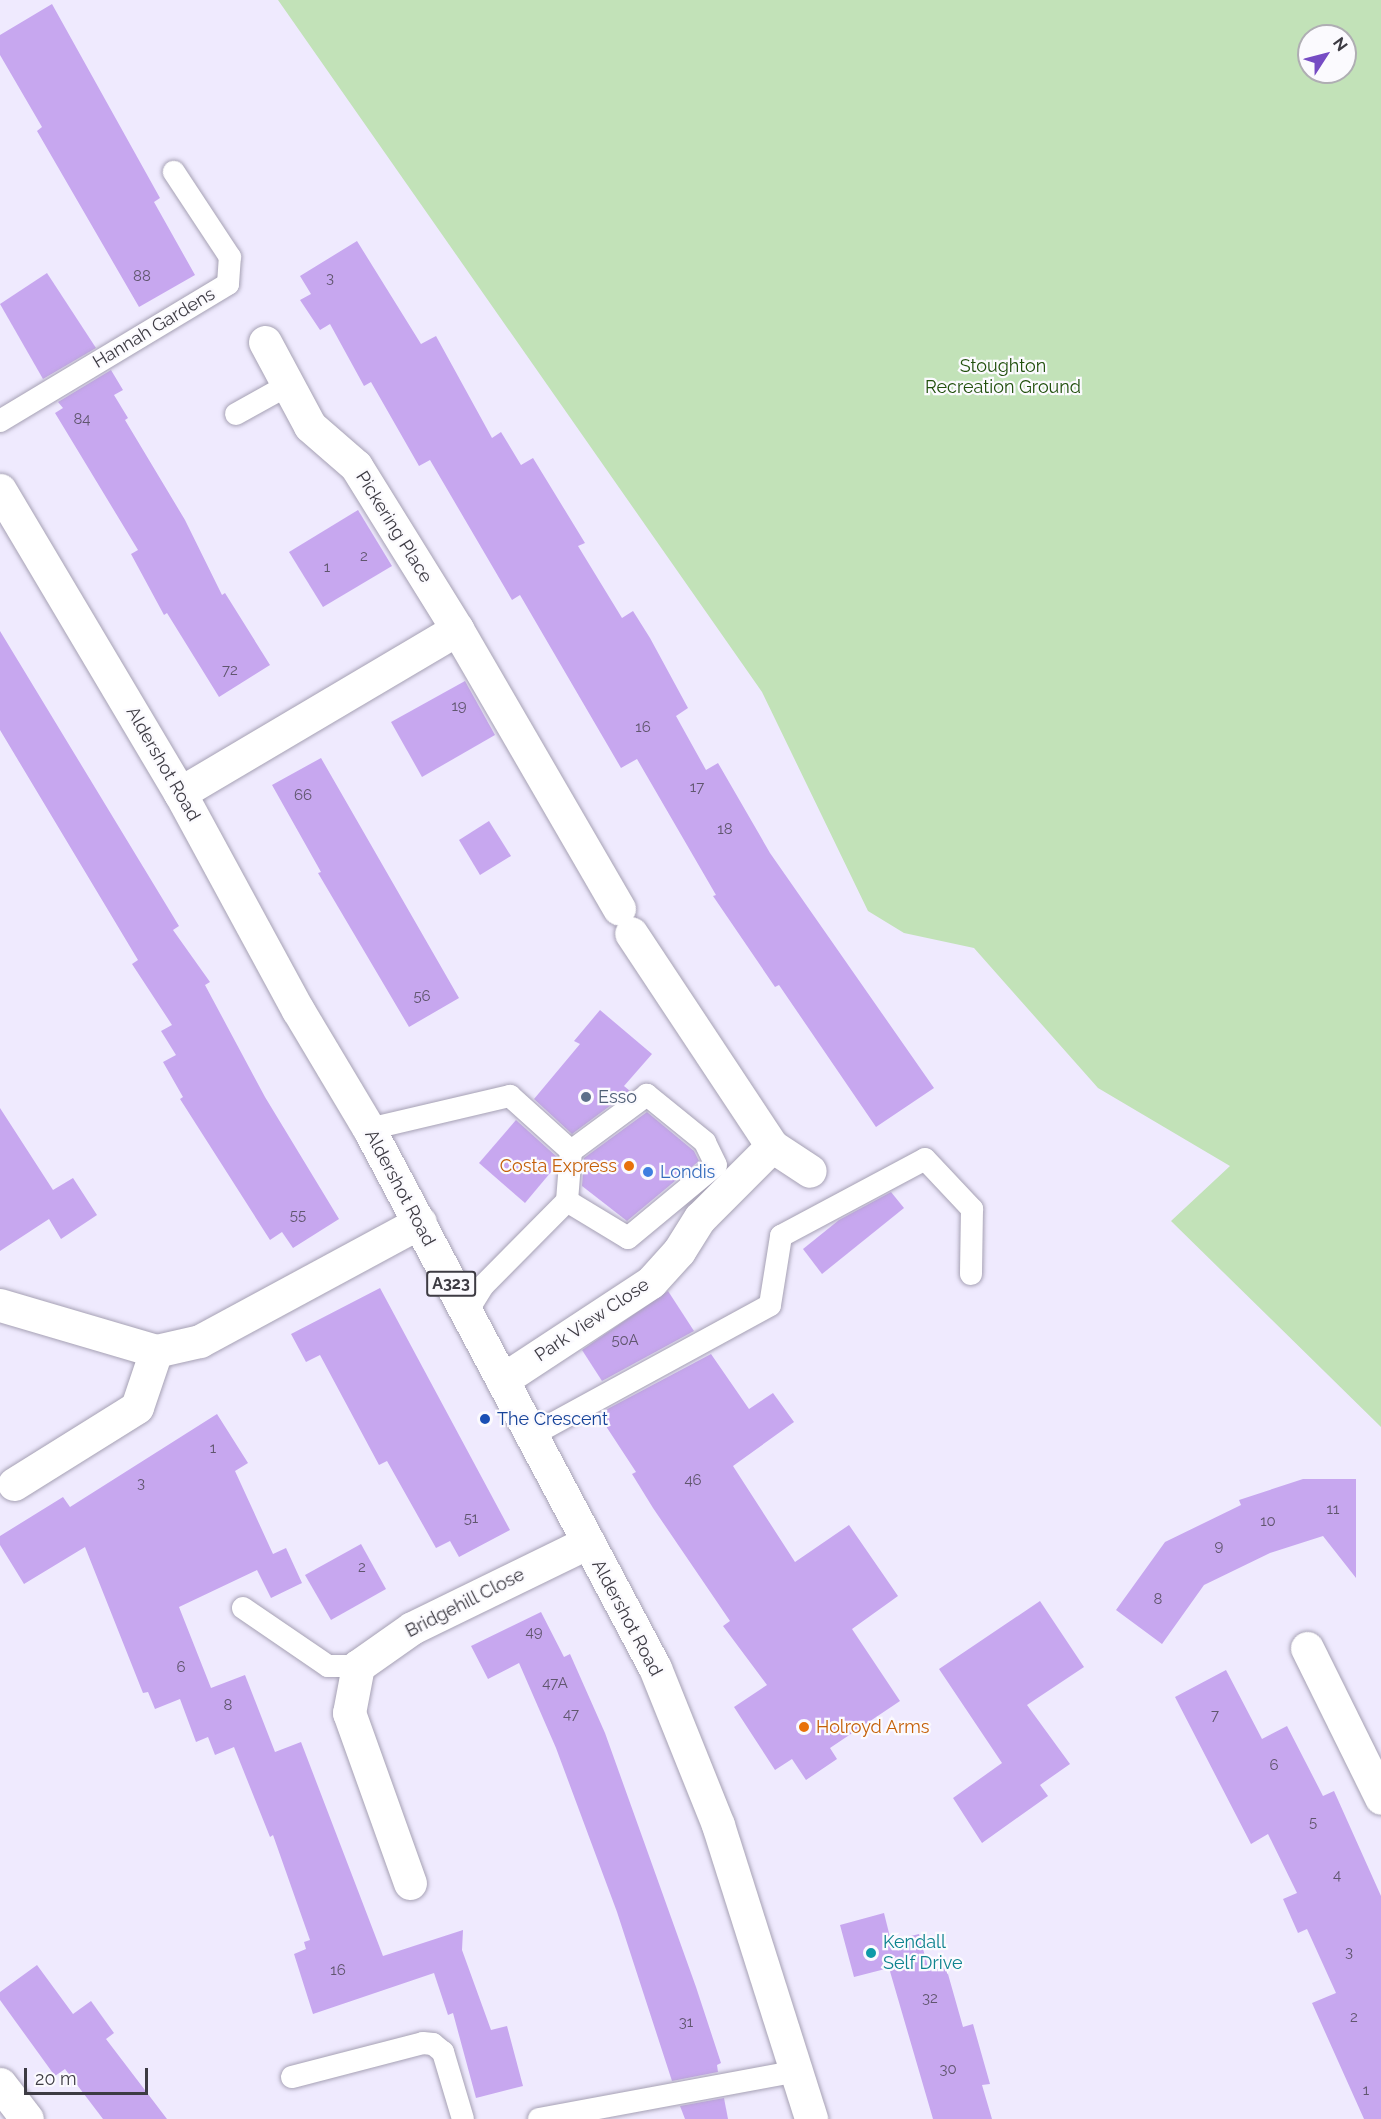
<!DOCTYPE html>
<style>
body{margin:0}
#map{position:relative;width:1381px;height:2119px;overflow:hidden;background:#efeafe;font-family:Raleway,sans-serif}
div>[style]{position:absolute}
.green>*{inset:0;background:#c2e2b8}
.building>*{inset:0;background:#c7a7ef}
.roads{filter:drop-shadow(0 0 2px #a6a1b4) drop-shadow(0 0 2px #a6a1b4)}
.service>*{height:22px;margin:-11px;padding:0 11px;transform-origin:11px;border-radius:11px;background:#fff}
.minor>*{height:33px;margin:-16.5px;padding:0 16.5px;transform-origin:16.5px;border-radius:16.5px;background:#fff}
.primary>*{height:33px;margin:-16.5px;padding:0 16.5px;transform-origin:16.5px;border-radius:16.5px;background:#fff}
.dots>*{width:16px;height:16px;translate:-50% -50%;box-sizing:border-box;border:3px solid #fbfafe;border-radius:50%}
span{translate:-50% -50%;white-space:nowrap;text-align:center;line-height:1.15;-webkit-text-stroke:4.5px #fbfafe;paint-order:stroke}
.number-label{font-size:15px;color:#60566e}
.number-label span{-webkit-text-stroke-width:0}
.shield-label span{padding:2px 4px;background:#fbfafe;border:2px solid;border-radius:4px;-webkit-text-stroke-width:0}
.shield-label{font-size:16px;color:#3d3b43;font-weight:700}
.street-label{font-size:18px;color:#3d3b43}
.park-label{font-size:18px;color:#21500d}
.service-label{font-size:18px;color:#4e5e75}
.left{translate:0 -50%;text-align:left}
.food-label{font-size:18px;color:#c56008}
.right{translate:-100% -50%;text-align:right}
.shop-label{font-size:18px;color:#366cbe}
.transit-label{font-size:18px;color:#164399}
.culture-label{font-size:18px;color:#0d838f}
.north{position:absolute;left:1297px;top:24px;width:60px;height:60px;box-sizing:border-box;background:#fbfafe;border:2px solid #afaeb3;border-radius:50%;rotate:54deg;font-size:16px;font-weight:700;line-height:24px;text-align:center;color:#3d3b43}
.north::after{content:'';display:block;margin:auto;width:21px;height:27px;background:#764cc4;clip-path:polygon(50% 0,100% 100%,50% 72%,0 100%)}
.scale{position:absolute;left:24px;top:2068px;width:124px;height:27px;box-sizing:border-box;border:3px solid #3d3b43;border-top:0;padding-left:8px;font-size:18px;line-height:21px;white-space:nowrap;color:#3d3b43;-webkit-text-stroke:4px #fbfafe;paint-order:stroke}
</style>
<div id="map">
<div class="green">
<i style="clip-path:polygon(evenodd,278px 0,1381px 0,1381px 1427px,1171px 1221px,1230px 1166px,1098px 1088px,974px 948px,904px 933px,868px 911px,762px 692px,278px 0,1309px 36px,1345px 36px,1345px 72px,1309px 72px,1309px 36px)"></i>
</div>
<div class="building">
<i style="clip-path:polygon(52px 4px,160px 198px,154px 202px,195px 275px,139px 307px,37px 131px,42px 127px,0 55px,0 35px)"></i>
<i style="clip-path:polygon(357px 241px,421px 344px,436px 336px,492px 438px,501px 432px,521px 465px,533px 458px,585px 543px,578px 546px,622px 618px,633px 611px,650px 638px,688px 708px,676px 716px,706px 770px,718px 763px,770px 853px,934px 1088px,876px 1127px,779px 985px,775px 987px,713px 896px,716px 895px,637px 759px,621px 768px,520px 595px,512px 600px,430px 460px,419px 466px,371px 382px,364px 386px,330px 324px,320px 330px,300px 300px,311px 294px,300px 276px)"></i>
<i style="clip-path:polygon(47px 273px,96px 348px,43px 379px,0 304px)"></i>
<i style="clip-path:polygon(111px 370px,123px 390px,114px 395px,128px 418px,125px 420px,185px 520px,222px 595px,225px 593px,270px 665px,219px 697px,167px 613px,164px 615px,131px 554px,138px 550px,55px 413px,63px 408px,58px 402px)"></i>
<i style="clip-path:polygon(358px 510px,392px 566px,323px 607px,289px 552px)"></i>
<i style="clip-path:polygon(0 631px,179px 926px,173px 930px,210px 982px,205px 985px,265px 1097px,339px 1219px,293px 1248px,282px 1232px,270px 1240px,180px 1099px,183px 1097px,163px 1062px,176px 1055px,161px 1031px,172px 1025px,132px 964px,138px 960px,0 730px)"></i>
<i style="clip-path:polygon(465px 681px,495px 735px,422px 777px,391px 722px)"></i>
<i style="clip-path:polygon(321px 758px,459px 998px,409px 1027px,318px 873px,321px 872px,272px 785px)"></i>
<i style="clip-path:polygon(489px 821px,511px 856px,480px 875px,459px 840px)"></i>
<i style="clip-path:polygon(600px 1010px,652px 1054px,624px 1086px,630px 1091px,572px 1134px,534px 1099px,580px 1044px,574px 1041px)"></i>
<i style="clip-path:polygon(0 1108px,53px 1190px,73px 1178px,97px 1215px,61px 1239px,49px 1219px,0 1251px)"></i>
<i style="clip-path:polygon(647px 1112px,694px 1151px,699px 1161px,627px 1221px,582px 1186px,584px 1158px)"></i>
<i style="clip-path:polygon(516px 1120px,557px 1157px,556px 1166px,525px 1203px,479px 1163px)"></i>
<i style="clip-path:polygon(891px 1192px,904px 1208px,822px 1274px,803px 1249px,839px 1220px)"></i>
<i style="clip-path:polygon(380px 1288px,510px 1530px,459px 1557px,450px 1541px,436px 1548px,387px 1461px,379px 1465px,320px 1355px,306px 1362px,291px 1334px)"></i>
<i style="clip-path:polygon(668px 1291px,694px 1331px,602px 1381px,582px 1350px)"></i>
<i style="clip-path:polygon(711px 1354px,749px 1409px,773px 1393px,794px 1422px,733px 1466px,795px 1562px,849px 1525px,898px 1596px,852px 1629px,900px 1701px,830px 1748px,837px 1759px,806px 1780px,792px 1759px,775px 1770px,734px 1707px,767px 1685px,723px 1626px,730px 1621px,653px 1508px,632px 1474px,636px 1472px,598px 1414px)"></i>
<i style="clip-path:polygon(217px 1414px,248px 1463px,235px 1471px,273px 1554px,286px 1548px,302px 1583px,271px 1598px,257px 1570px,179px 1607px,211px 1688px,245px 1675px,275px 1752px,301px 1742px,383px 1956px,463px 1930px,462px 1950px,491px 2030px,507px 2026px,523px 2086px,476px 2098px,453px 2013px,448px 2015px,434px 1973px,313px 2014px,294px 1954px,306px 1949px,304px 1942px,310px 1940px,273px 1835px,270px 1837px,234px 1747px,215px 1755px,208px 1737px,196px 1742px,180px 1699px,155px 1709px,148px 1692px,143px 1693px,85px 1547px,24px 1584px,0 1545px,0 1536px,63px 1497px,70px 1507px)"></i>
<i style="clip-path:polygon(1303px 1479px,1356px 1479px,1356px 1578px,1323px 1536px,1270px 1553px,1204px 1585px,1162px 1644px,1116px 1610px,1165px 1542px,1241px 1505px,1239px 1500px)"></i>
<i style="clip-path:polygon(361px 1544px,386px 1589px,331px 1620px,305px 1575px)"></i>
<i style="clip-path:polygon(1040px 1601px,1084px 1667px,1027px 1705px,1070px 1764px,1040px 1785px,1048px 1796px,982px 1843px,953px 1798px,1002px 1763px,939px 1669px)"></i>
<i style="clip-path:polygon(541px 1612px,564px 1657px,570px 1654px,605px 1733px,696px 1987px,721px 2063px,717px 2065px,718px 2072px,672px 2081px,617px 1912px,556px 1748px,519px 1663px,488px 1679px,471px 1646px)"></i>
<i style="clip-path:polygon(1226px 1670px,1262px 1739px,1287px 1726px,1323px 1796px,1334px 1791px,1381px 1896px,1381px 2119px,1364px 2119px,1312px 2003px,1336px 1993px,1307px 1929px,1298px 1933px,1283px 1899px,1297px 1893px,1268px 1834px,1251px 1844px,1175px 1697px)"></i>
<i style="clip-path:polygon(884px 1913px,891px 1941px,919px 1934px,929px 1971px,946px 1967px,963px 2027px,973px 2024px,990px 2084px,982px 2085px,992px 2119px,933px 2119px,889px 1968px,854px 1977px,840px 1925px)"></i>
<i style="clip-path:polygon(37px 1965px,73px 2014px,91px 2001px,114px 2033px,106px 2039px,167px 2119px,103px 2119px,65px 2069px,55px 2076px,0 2000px,0 1992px)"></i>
<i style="clip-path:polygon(724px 2098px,728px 2119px,685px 2119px,680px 2106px)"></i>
</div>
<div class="roads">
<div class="service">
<i style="left:236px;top:414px;width:60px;rotate:-29.1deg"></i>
<i style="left:0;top:421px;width:266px;rotate:-31deg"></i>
<i style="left:228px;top:284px;width:27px;rotate:-86deg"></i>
<i style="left:230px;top:257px;width:102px;rotate:-123.4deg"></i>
<i style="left:369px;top:1129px;width:145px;rotate:-13.2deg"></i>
<i style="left:510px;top:1096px;width:82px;rotate:42deg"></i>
<i style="left:571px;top:1151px;width:50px;rotate:94.6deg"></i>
<i style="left:567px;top:1201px;width:120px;rotate:134.7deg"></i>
<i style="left:483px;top:1286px;width:32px;rotate:122deg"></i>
<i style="left:567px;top:1201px;width:71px;rotate:31.2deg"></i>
<i style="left:628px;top:1238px;width:114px;rotate:-39.7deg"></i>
<i style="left:716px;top:1165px;width:25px;rotate:-116deg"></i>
<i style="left:705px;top:1142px;width:75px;rotate:-141deg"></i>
<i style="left:647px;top:1095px;width:94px;rotate:143.6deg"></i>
<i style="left:532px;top:1435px;width:271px;rotate:-28.6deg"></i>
<i style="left:770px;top:1305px;width:70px;rotate:-80.9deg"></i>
<i style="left:781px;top:1236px;width:163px;rotate:-28.1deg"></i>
<i style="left:925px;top:1159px;width:69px;rotate:46.8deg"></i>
<i style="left:972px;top:1209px;width:65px;rotate:90.9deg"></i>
<i style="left:243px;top:1608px;width:103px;rotate:34.3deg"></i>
<i style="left:328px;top:1666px;width:30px"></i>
<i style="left:292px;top:2077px;width:135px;rotate:-14.5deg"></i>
<i style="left:423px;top:2043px;width:10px;rotate:6deg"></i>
<i style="left:433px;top:2044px;width:13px;rotate:39deg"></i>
<i style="left:443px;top:2052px;width:70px;rotate:73.4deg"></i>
<i style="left:539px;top:2119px;width:262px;rotate:-10.5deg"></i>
</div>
<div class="minor">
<i style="left:265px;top:342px;width:95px;rotate:61.8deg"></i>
<i style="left:310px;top:426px;width:61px;rotate:41deg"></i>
<i style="left:356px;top:466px;width:192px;rotate:58.2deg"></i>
<i style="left:457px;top:629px;width:323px;rotate:59.9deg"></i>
<i style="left:180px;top:793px;width:322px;rotate:-30.6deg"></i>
<i style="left:772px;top:1146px;width:45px;rotate:33.3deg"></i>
<i style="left:0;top:1305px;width:163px;rotate:16.4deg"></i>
<i style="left:156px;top:1351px;width:45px;rotate:-12.8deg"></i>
<i style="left:200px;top:1341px;width:250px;rotate:-28.4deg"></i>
<i style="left:502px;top:1380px;width:178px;rotate:-33.3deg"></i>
<i style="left:651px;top:1282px;width:42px;rotate:-47.9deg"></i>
<i style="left:679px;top:1251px;width:39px;rotate:-58deg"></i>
<i style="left:700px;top:1218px;width:102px;rotate:-45deg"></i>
<i style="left:772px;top:1146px;width:255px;rotate:-123.5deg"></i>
<i style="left:14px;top:1484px;width:145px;rotate:-32deg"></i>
<i style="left:137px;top:1407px;width:59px;rotate:-71.3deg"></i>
<i style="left:1307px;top:1648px;width:167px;rotate:63.7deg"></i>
<i style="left:410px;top:1883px;width:181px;rotate:-109.7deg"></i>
<i style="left:349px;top:1713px;width:48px;rotate:-79.2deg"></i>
<i style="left:358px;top:1666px;width:66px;rotate:-35.1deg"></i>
<i style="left:412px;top:1628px;width:196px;rotate:-26deg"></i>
<i style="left:0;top:2084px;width:44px;rotate:52.4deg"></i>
</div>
<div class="primary">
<i style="left:0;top:490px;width:352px;rotate:59.3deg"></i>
<i style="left:180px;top:793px;width:247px;rotate:61.5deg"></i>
<i style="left:298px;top:1010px;width:139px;rotate:59.2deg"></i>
<i style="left:369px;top:1129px;width:610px;rotate:62.05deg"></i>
<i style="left:655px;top:1668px;width:169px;rotate:68.1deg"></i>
<i style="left:718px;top:1825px;width:308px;rotate:72.4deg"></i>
</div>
</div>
<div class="dots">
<i style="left:586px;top:1097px;background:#5c6f8a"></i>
<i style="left:629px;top:1166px;background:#e8710a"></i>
<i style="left:648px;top:1172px;background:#3f7fe0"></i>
<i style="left:485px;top:1419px;background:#1a4fb4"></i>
<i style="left:804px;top:1727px;background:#e8710a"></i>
<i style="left:871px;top:1953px;background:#0f9aa8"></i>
</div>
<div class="number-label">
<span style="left:142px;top:277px">88</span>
<span style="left:330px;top:279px">3</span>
<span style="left:82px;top:420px">84</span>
<span style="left:364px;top:557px">2</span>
<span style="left:327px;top:568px">1</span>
<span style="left:230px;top:671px">72</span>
<span style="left:459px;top:707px">19</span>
<span style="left:643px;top:728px">16</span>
<span style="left:697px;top:788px">17</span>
<span style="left:303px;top:796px">66</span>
<span style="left:725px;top:830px">18</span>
<span style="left:422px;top:997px">56</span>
<span style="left:298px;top:1216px">55</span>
<span style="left:625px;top:1341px">50A</span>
<span style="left:213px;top:1449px">1</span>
<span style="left:693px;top:1481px">46</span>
<span style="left:141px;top:1484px">3</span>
<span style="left:1333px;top:1510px">11</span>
<span style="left:471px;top:1519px">51</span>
<span style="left:1268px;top:1522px">10</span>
<span style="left:1219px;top:1547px">9</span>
<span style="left:362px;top:1568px">2</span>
<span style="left:1158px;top:1600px">8</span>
<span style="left:534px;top:1633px">49</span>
<span style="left:181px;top:1668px">6</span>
<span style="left:555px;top:1684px">47A</span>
<span style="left:228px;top:1706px">8</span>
<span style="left:571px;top:1715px">47</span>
<span style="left:1215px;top:1716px">7</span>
<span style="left:1274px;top:1766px">6</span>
<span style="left:1313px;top:1823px">5</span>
<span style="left:1337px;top:1876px">4</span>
<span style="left:1349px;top:1953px">3</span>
<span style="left:338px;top:1971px">16</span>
<span style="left:930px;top:1999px">32</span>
<span style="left:1354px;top:2018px">2</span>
<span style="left:686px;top:2023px">31</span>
<span style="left:948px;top:2070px">30</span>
<span style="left:1366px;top:2091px">1</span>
</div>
<div class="shield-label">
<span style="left:451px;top:1284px">A323</span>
</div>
<div class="street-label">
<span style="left:154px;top:328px;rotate:-31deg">Hannah Gardens</span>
<span style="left:394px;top:527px;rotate:58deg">Pickering Place</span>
<span style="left:163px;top:764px;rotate:60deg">Aldershot Road</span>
<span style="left:400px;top:1188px;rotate:62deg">Aldershot Road</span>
<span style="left:592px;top:1320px;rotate:-34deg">Park View Close</span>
<span style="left:465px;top:1603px;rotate:-27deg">Bridgehill Close</span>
<span style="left:627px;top:1618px;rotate:62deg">Aldershot Road</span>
</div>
<div class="park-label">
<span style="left:1003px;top:377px">Stoughton<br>Recreation Ground</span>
</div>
<div class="service-label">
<span class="left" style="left:598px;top:1097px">Esso</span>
</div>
<div class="food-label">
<span class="right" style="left:617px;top:1166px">Costa Express</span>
<span class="left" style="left:816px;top:1727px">Holroyd Arms</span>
</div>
<div class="shop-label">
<span class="left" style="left:660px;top:1172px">Londis</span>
</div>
<div class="transit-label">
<span class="left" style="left:497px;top:1419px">The Crescent</span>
</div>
<div class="culture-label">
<span class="left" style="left:883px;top:1953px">Kendall<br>Self Drive</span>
</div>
<div class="north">N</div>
<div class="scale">20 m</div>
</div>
